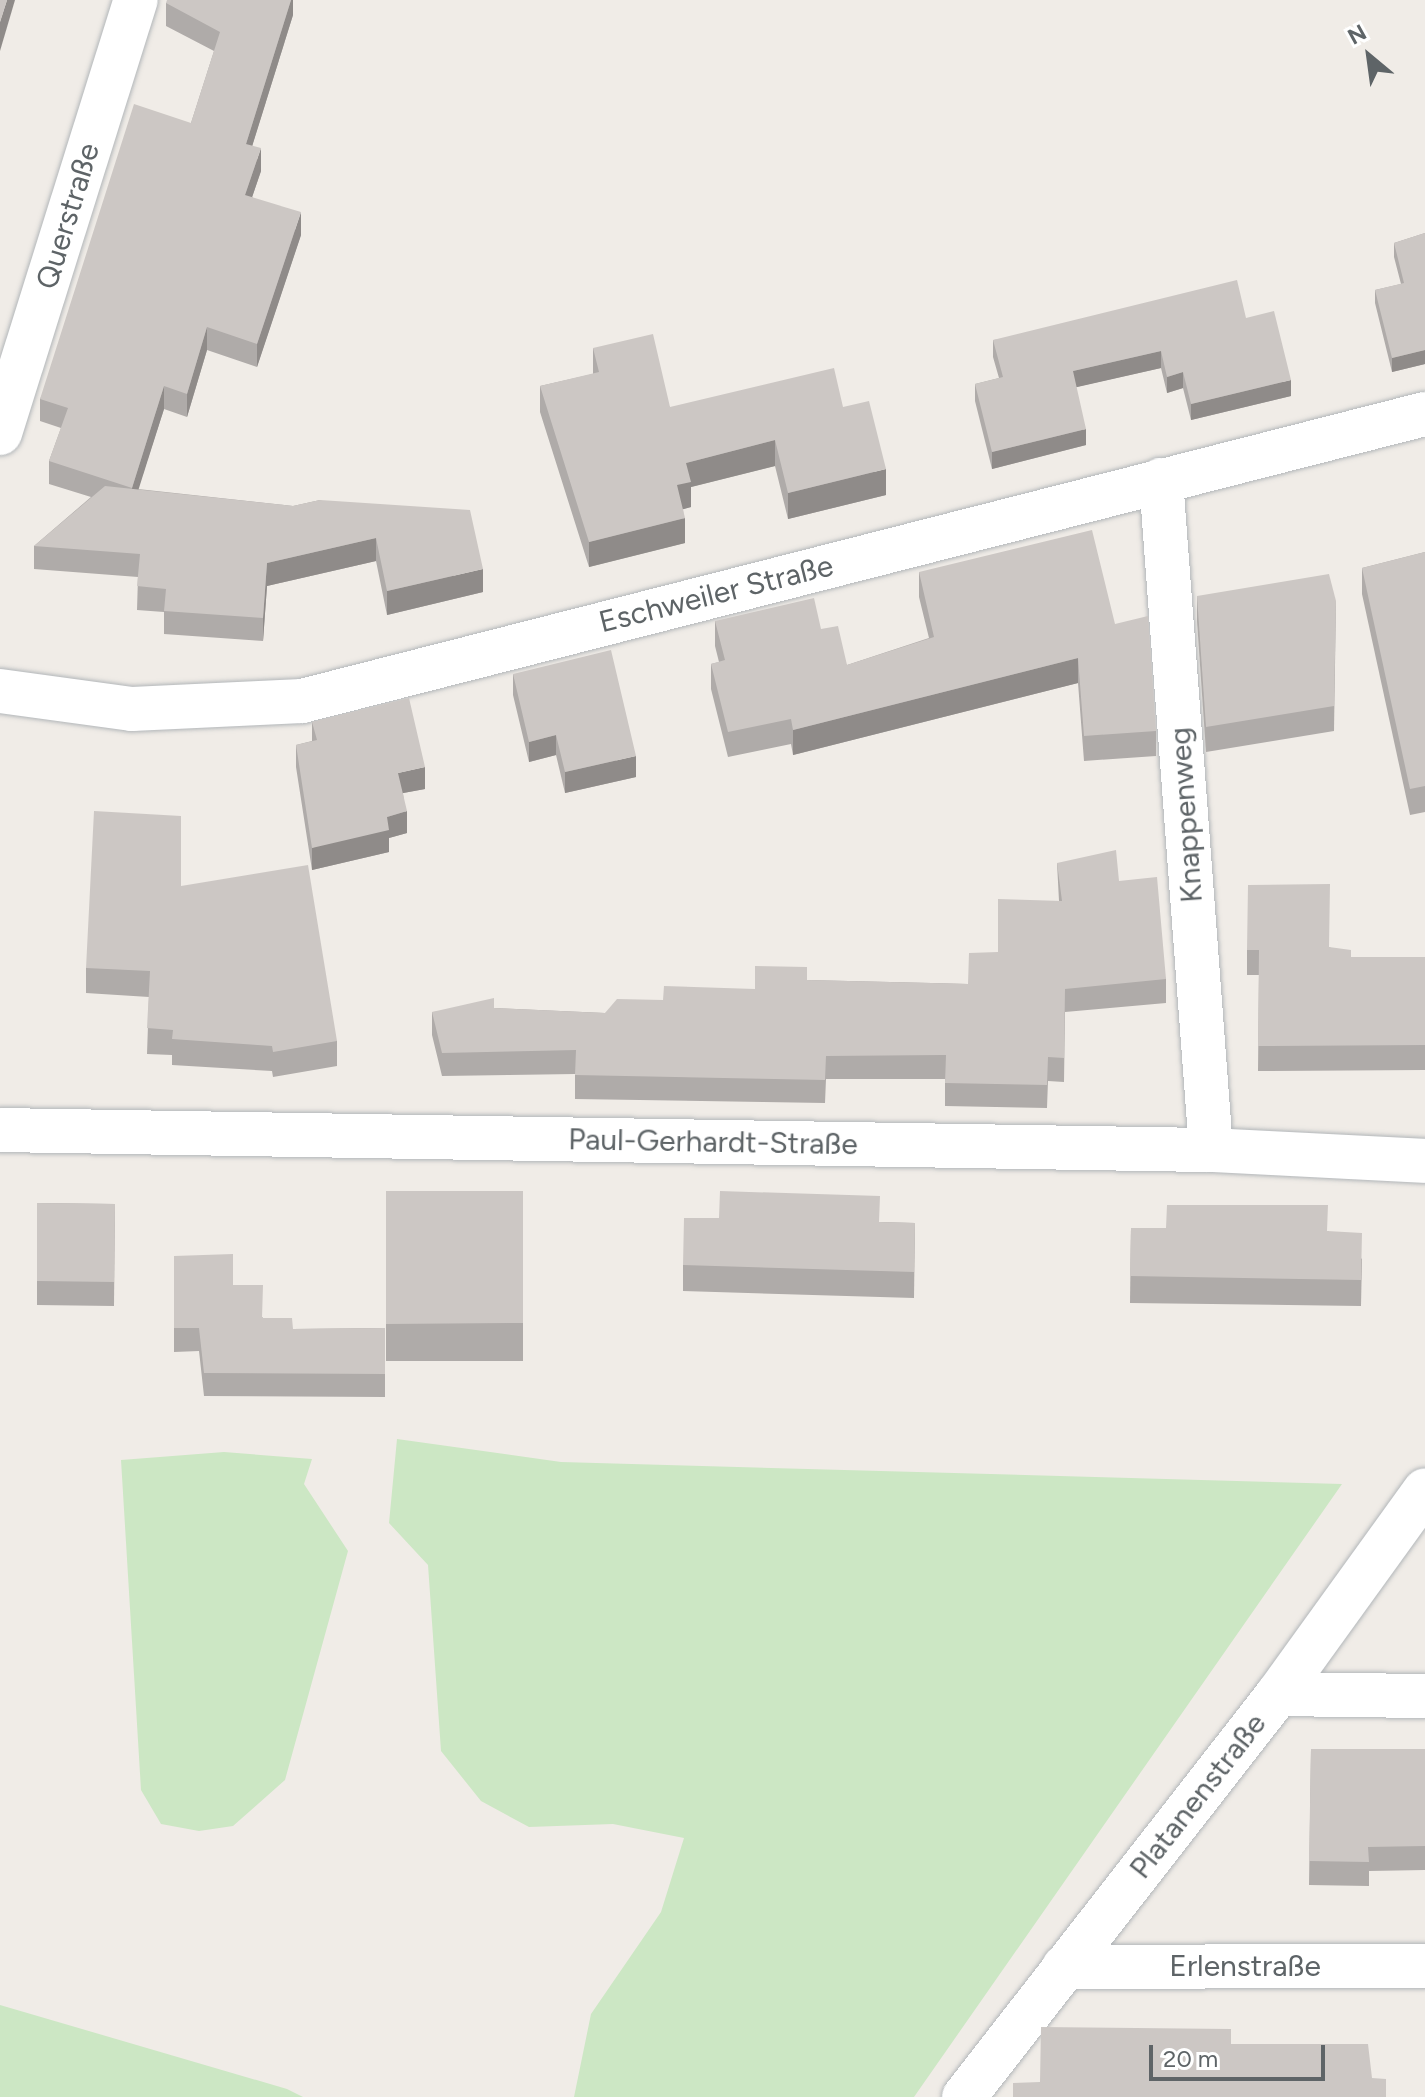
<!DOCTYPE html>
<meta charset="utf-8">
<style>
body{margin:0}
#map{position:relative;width:1425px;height:2097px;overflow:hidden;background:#f0ece7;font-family:Figtree,sans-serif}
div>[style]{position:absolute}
.green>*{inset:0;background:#cce7c4}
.roads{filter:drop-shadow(0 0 2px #b2b6b9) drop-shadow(0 0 2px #b2b6b9)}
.minor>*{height:44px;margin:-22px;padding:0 22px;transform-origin:22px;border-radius:22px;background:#fff}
.wall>*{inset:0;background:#afaba9}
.shaded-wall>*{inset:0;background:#8f8b89}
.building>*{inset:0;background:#ccc7c4}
span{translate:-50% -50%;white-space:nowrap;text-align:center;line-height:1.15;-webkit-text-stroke:8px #fff;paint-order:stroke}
.street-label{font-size:30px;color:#5e6467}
.north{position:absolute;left:1329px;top:16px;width:80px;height:80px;-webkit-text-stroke:6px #fff;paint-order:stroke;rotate:331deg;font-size:22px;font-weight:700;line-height:32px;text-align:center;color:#5e6467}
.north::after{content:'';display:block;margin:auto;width:28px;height:36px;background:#5e6467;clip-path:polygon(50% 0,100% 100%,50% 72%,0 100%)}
.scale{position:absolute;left:1149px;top:2045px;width:176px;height:36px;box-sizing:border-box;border:4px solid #5e6467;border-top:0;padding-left:10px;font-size:24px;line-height:28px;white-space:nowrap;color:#5e6467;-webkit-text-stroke:6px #fff;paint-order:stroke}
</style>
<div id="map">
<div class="green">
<i style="clip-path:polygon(397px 1439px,561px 1462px,1342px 1484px,914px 2097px,574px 2097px,591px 2014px,661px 1912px,684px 1838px,613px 1824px,529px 1827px,481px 1801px,441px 1751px,428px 1565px,389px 1523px)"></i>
<i style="clip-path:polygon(224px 1452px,312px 1459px,304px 1484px,348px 1551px,285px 1780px,233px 1826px,199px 1831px,161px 1824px,141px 1790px,121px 1460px)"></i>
<i style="clip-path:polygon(0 2005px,287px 2089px,303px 2097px,0 2097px)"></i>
</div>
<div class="roads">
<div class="minor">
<i style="left:0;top:433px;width:454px;rotate:-72.6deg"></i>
<i style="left:1161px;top:480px;width:672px;rotate:85.73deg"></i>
<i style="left:0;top:691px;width:133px;rotate:7.8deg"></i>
<i style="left:132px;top:709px;width:170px;rotate:-2.7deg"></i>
<i style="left:302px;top:701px;width:1159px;rotate:-14.34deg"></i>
<i style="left:0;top:1130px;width:1211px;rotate:0.95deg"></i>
<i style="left:1211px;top:1150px;width:214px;rotate:2.9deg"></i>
<i style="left:1278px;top:1694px;width:147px;rotate:0.8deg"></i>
<i style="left:1064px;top:1967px;width:361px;rotate:-0.2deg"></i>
<i style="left:964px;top:2097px;width:511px;rotate:-52.08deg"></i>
<i style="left:1278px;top:1694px;width:251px;rotate:-54.2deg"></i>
</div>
</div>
<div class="wall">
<i style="clip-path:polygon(293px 0,293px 15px,252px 146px,261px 171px,252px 197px,301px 235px,257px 367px,207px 350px,187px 417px,164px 409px,138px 489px,293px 506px,320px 500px,483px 592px,387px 615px,376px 561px,267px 586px,263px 641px,164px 634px,164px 612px,137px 610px,138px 577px,34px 569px,34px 546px,91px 497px,49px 484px,49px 461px,61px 428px,40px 421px,40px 399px,191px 123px,214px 51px,166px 26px,166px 3px)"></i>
<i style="clip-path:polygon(1425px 233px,1425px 364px,1392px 372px,1375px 303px,1375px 290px,1401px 284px,1394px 257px,1394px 243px)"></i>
<i style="clip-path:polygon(1246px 318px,1291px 396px,1191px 420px,1183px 388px,1167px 393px,1161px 368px,1076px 387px,1086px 445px,992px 469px,975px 401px,975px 384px,999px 378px,993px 357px,993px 340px)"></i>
<i style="clip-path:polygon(593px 348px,670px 407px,843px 407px,886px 495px,788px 519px,775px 466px,691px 487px,691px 507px,683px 509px,685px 543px,589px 567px,540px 412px,540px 386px,593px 374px)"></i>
<i style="clip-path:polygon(1425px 552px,1425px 812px,1410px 815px,1362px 594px,1362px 568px)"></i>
<i style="clip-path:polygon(919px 572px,1115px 624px,1156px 731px,1156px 756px,1084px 761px,1078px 683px,793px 755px,791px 744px,728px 757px,711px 689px,711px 664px,719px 662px,715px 646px,715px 621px,821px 629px,847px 665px,929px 638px,919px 597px)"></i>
<i style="clip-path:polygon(1197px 596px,1336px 601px,1334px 731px,1206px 752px,1197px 621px)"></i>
<i style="clip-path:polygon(513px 674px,636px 777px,565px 793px,556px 755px,529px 762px,513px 695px)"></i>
<i style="clip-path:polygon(312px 722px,425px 789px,403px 793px,407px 833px,389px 838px,389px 852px,312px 870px,296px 767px,296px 745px,312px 741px)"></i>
<i style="clip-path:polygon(1057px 863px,1119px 881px,1166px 979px,1166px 1003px,1065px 1012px,1064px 1082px,1048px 1081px,1047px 1108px,945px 1106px,945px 1079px,826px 1079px,825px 1103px,575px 1099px,575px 1074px,442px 1076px,432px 1035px,432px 1012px,494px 1008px,605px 1013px,663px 1000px,755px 989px,807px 980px,968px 984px,998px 952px,1059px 901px)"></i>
<i style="clip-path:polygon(181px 886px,337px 1041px,337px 1066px,273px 1077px,272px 1071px,172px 1065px,172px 1055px,147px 1054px,149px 997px,86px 993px,86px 968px)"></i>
<i style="clip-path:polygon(1329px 947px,1351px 957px,1425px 957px,1425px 1070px,1258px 1071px,1259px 975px,1247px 975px,1247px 950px)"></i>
<i style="clip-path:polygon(386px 1191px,523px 1191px,523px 1361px,386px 1361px)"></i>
<i style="clip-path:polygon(37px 1203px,115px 1204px,114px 1306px,37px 1305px)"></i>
<i style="clip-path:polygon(880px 1222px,915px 1223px,914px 1298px,683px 1291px,683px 1265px)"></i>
<i style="clip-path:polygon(1131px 1228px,1328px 1231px,1362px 1259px,1361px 1306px,1130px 1303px)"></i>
<i style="clip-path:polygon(174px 1256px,233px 1285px,263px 1318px,293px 1329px,385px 1328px,385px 1397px,204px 1396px,199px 1351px,174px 1352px)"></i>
<i style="clip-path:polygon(1311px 1749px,1425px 1749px,1425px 1870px,1369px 1871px,1369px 1886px,1309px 1885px)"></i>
</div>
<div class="shaded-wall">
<i style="clip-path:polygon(7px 0,15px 0,0 51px,0 22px)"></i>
<i style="clip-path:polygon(291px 0,293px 0,293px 15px,246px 166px,246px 144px)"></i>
<i style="clip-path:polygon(261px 148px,261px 171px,245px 218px,245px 195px)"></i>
<i style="clip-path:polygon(301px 212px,301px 235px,257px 367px,257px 344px)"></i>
<i style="clip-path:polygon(207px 327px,207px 350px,187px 417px,187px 394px)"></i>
<i style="clip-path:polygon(1425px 350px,1425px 364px,1392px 372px,1392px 358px)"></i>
<i style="clip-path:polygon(1161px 351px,1161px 368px,1073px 388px,1073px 371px)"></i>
<i style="clip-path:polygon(1183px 372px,1183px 388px,1167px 393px,1167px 377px)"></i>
<i style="clip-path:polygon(1291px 380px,1291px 396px,1191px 420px,1191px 404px)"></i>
<i style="clip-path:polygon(164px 386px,164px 409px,132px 510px,132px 488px)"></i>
<i style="clip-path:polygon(1086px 429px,1086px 445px,992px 469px,992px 452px)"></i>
<i style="clip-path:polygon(775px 440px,775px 466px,691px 487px,691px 507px,677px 511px,677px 485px,686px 463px)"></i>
<i style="clip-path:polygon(886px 469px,886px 495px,788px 519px,788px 493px)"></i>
<i style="clip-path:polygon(685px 518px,685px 543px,589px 567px,589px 542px)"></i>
<i style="clip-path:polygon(376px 538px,376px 561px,267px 586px,263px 641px,263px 618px,267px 563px)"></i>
<i style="clip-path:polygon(483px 569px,483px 592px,387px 615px,387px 591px)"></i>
<i style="clip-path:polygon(1078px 658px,1078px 683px,793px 755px,793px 730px)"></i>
<i style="clip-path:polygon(556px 735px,556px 755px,529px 762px,529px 742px)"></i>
<i style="clip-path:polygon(636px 756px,636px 777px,565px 793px,565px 772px)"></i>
<i style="clip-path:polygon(425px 767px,425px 789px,398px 794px,398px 773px)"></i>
<i style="clip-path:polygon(407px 811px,407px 833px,389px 838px,389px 852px,312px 870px,312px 848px,387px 817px)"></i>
</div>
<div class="building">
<i style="clip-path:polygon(0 0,7px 0,0 22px)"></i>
<i style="clip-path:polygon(167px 0,291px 0,246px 144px,261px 148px,245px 195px,301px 212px,257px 344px,207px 327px,187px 394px,164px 386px,132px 488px,49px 461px,68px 408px,40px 399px,134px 104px,191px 123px,220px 32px,166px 3px)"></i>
<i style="clip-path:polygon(1425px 233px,1425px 350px,1392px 358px,1375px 290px,1404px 283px,1394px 243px)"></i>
<i style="clip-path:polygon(1237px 280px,1246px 318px,1274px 311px,1291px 380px,1191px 404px,1183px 372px,1167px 377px,1161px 351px,1073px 371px,1086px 429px,992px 452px,975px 384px,1003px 377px,993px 340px)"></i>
<i style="clip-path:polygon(653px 334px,670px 407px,834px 368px,843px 407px,869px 401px,886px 469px,788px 493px,775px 440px,686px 463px,691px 482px,677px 485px,685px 518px,589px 542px,540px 386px,599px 372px,593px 348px)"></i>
<i style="clip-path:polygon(105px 486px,293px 506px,320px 500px,470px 510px,483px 569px,387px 591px,376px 538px,267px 563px,263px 618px,164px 611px,166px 589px,137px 586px,140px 554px,34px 546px)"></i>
<i style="clip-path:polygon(1092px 530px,1115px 624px,1148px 616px,1156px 731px,1084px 736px,1078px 658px,793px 730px,791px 719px,728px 732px,711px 664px,725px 660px,715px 621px,814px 598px,821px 629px,838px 626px,847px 665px,934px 637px,919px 572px)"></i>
<i style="clip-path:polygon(1425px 552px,1425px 786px,1410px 789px,1362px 568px)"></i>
<i style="clip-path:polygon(1329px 574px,1336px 601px,1334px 706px,1206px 727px,1197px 596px)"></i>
<i style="clip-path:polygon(611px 650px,636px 756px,565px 772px,556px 735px,529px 742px,513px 674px)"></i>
<i style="clip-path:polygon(409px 698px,425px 767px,398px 773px,407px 811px,387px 817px,389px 830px,312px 848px,296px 745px,317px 740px,312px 722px)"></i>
<i style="clip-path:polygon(94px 811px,181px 816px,181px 886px,308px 865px,337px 1041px,273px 1052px,272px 1046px,172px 1039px,173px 1030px,147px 1028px,150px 971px,86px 968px)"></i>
<i style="clip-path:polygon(1116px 850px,1119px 881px,1157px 877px,1166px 979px,1065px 989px,1064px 1058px,1048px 1057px,1047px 1085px,945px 1083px,946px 1055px,826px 1056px,825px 1080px,575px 1075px,576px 1050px,442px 1053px,432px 1012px,494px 998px,494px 1008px,605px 1013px,617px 999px,663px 1000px,664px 986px,755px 989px,755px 966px,807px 967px,807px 980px,968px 984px,969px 953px,998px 952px,998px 899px,1062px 901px,1057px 863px)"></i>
<i style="clip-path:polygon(1330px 884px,1329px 947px,1351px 950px,1351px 957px,1425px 957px,1425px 1045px,1258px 1046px,1259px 950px,1247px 950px,1248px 885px)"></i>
<i style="clip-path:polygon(386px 1191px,523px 1191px,523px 1323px,386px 1324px)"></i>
<i style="clip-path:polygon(720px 1191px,880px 1196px,879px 1222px,915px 1223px,914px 1272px,683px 1265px,684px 1218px,719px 1218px)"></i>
<i style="clip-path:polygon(37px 1203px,115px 1204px,114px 1282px,37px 1281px)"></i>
<i style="clip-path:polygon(1167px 1205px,1328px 1205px,1327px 1231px,1362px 1233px,1361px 1280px,1130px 1276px,1131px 1228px,1166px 1228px)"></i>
<i style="clip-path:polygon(233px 1254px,233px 1285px,263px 1285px,262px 1318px,292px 1318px,293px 1329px,385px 1328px,385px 1374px,204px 1373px,199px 1328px,174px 1328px,174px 1256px)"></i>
<i style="clip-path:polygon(1311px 1749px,1425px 1749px,1425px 1846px,1368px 1847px,1369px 1862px,1309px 1861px)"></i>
<i style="clip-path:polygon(1041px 2027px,1231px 2029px,1231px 2044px,1368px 2044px,1372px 2078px,1386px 2079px,1386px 2097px,1013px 2097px,1013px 2083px,1040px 2082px)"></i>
</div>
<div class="street-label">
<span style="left:68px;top:216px;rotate:-73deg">Querstraße</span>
<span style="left:716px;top:594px;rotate:-14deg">Eschweiler Straße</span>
<span style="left:1186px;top:815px;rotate:-94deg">Knappenweg</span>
<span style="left:713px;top:1142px;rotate:1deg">Paul-Gerhardt-Straße</span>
<span style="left:1198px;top:1796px;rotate:-52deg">Platanenstraße</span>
<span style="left:1245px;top:1966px">Erlenstraße</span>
</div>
<div class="north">N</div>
<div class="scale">20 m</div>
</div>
